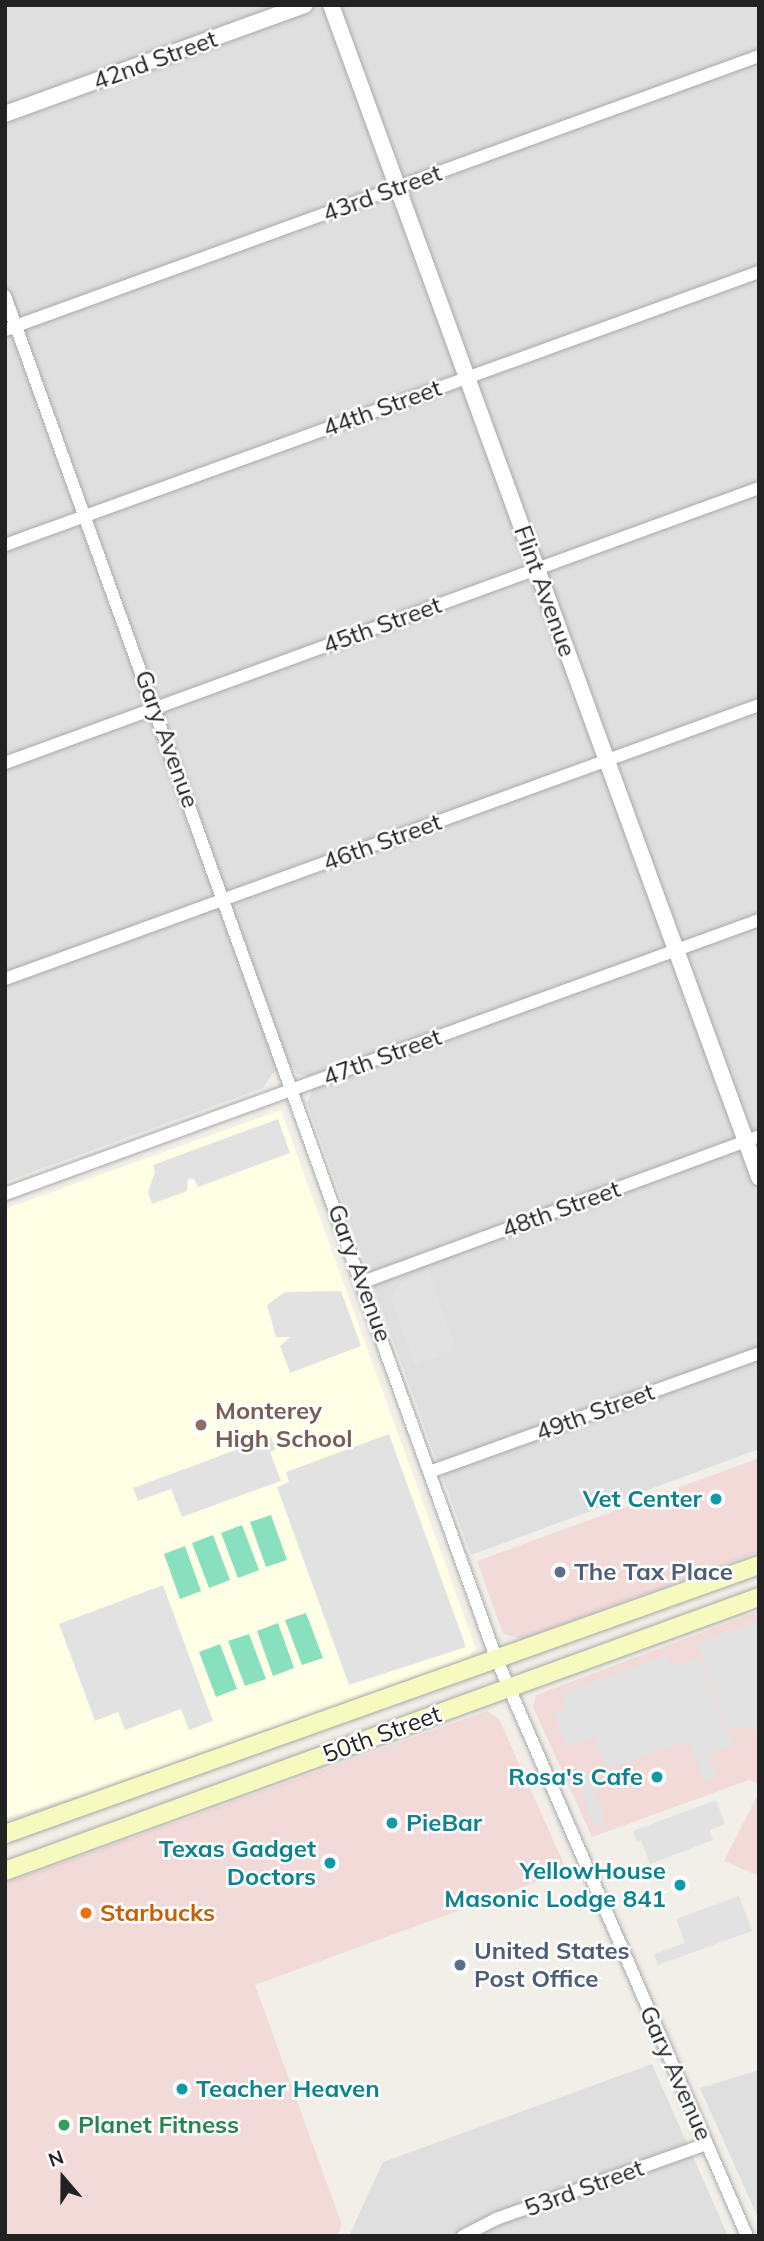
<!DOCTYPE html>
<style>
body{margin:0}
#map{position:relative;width:764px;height:2241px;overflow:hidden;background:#f2efe9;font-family:Mulish,sans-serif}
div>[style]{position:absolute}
.residential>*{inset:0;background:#e0dfdf}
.commercial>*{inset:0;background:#f2dad9}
.education>*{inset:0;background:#ffffe5}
.pitch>*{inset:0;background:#88e0be}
.parking>*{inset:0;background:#e2e2e2}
.roads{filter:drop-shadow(0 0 2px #a9a9a9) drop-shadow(0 0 2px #a9a9a9)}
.minor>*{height:12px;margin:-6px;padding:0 6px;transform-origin:6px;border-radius:6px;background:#fff}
.tertiary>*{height:16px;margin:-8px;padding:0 8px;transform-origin:8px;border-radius:8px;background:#fff}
.secondary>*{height:18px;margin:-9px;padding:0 9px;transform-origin:9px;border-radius:9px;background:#f7fabf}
.dots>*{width:19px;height:19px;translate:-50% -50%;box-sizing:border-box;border:4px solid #fff;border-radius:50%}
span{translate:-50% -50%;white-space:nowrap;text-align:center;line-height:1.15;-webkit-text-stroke:5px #fff;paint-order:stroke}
.street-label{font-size:24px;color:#222}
.education-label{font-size:24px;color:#785e54;font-weight:700}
.left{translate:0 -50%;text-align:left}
.culture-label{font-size:24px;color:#0d838f;font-weight:700}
.right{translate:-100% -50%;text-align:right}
.service-label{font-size:24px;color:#4e5e75;font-weight:700}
.food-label{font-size:24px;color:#c56008;font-weight:700}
.leisure-label{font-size:24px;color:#27864d;font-weight:700}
.frame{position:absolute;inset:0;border:7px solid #222;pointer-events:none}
.north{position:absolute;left:28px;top:2143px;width:70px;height:70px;-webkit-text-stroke:5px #fff;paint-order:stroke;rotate:340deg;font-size:19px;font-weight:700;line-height:28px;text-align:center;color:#222}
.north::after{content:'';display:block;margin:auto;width:24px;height:32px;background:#222;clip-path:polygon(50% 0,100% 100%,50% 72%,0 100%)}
</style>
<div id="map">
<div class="residential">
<i style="clip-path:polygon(5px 5px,759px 5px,759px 1449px,471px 1555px,307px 1103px,312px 1091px,307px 1076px,297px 1074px,293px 1066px,273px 1073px,263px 1088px,5px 1182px)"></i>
<i style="clip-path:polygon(652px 2064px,728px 2236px,349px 2236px,383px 2162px)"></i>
<i style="clip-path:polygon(759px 2070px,759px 2220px,700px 2088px)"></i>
</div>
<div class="commercial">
<i style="clip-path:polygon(759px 1458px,759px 1552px,522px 1639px,503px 1634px,477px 1561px)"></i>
<i style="clip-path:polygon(759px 1611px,759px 1784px,749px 1780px,592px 1837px,533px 1707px,536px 1695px)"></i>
<i style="clip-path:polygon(487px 1711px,499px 1719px,567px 1871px,255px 1985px,342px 2225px,337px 2236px,5px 2236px,5px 1883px)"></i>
<i style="clip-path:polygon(759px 1792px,759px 1876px,724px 1861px)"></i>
</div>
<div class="education">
<i style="clip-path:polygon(281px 1110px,476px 1649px,468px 1658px,79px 1796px,5px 1818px,5px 1209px)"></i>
</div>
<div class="pitch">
<i style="clip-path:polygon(271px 1515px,287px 1560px,266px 1567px,250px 1522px)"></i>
<i style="clip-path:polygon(242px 1525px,259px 1570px,238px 1578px,221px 1533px)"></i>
<i style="clip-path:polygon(213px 1535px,230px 1580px,209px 1588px,192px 1543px)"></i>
<i style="clip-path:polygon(185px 1546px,201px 1591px,180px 1599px,164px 1554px)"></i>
<i style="clip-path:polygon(306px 1613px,323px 1658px,302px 1665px,285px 1620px)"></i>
<i style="clip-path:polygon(278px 1623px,294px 1668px,273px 1676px,257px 1631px)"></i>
<i style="clip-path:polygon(249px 1634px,266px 1679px,245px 1686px,228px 1641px)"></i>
<i style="clip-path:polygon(220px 1644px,237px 1689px,216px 1697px,199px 1652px)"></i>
</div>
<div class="parking">
<i style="clip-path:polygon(278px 1119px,290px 1153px,198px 1187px,194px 1179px,188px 1179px,187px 1191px,152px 1204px,148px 1192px,155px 1172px,153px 1165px)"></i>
<i style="clip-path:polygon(428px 1272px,457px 1350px,415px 1365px,391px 1299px,399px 1283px)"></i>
<i style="clip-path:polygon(341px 1291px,361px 1346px,290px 1373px,280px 1346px,290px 1337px,276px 1337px,267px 1305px,285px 1292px)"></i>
<i style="clip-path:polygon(389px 1434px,466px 1647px,349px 1685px,277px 1487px,289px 1482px,286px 1472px)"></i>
<i style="clip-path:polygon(271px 1437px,276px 1449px,270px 1452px,281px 1481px,182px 1517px,171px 1489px,138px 1501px,133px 1488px)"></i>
<i style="clip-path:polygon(163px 1585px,213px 1721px,189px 1730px,181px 1709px,125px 1730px,118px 1712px,95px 1721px,59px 1624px)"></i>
<i style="clip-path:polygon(759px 1621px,759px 1733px,739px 1726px,729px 1730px,697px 1643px)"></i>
<i style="clip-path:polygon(667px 1655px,672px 1667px,700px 1657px,733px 1746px,709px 1754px,717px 1776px,704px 1781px,689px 1740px,607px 1770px,595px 1737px,566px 1747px,553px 1711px,565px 1707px,561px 1694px)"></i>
<i style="clip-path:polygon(587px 1770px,606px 1822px,594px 1826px,576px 1774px)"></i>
<i style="clip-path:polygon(716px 1800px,725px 1824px,710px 1830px,713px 1840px,650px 1864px,641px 1840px,636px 1841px,633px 1831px)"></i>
<i style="clip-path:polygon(739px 1896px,752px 1931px,658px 1965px,654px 1954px,685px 1943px,676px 1919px)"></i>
</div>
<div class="roads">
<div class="minor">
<i style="left:5px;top:296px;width:1450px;rotate:70.17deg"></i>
<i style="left:497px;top:1660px;width:628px;rotate:66.54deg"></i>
<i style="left:5px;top:330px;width:802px;rotate:-19.97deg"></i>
<i style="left:5px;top:545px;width:802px;rotate:-19.9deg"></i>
<i style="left:5px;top:763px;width:803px;rotate:-20.04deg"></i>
<i style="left:5px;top:979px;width:802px;rotate:-19.97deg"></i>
<i style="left:5px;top:1194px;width:802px;rotate:-19.97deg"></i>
<i style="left:363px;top:1282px;width:422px;rotate:-20.2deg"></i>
<i style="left:432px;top:1471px;width:348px;rotate:-19.8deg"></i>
<i style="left:463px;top:2236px;width:37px;rotate:-27deg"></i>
<i style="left:496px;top:2219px;width:224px;rotate:-19.6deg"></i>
</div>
<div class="tertiary">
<i style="left:331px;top:5px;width:1248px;rotate:69.94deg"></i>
<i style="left:5px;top:114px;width:319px;rotate:-20deg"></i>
</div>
<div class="secondary">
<i style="left:5px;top:1834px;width:801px;rotate:-19.63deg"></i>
<i style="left:5px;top:1871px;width:802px;rotate:-19.97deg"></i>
</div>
</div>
<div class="dots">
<i style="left:201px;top:1425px;background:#8d6e63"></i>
<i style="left:716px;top:1499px;background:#0f9aa8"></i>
<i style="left:560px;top:1572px;background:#5c6f8a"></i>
<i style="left:657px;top:1777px;background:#0f9aa8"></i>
<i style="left:392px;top:1823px;background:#0f9aa8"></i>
<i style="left:330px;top:1863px;background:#0f9aa8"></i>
<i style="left:680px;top:1885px;background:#0f9aa8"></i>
<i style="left:86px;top:1913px;background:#e8710a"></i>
<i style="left:460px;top:1965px;background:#5c6f8a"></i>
<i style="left:182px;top:2089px;background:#0f9aa8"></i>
<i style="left:64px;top:2125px;background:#2e9e5b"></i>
</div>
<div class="street-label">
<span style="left:155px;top:60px;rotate:-20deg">42nd Street</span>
<span style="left:382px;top:193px;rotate:-20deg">43rd Street</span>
<span style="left:382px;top:408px;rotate:-20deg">44th Street</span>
<span style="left:545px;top:591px;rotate:70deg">Flint Avenue</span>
<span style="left:382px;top:625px;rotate:-20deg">45th Street</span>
<span style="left:167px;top:739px;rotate:70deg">Gary Avenue</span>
<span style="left:382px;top:842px;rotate:-20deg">46th Street</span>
<span style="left:382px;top:1057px;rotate:-20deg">47th Street</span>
<span style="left:561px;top:1209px;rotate:-20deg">48th Street</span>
<span style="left:360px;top:1273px;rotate:70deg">Gary Avenue</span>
<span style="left:595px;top:1412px;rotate:-20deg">49th Street</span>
<span style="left:382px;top:1734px;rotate:-20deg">50th Street</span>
<span style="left:676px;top:2073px;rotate:66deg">Gary Avenue</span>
<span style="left:584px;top:2188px;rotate:-20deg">53rd Street</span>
</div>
<div class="education-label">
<span class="left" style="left:215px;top:1425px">Monterey<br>High School</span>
</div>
<div class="culture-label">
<span class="right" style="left:702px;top:1499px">Vet Center</span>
<span class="right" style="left:643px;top:1777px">Rosa's Cafe</span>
<span class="left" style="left:406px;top:1823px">PieBar</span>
<span class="right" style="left:316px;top:1863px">Texas Gadget<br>Doctors</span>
<span class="right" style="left:666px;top:1885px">YellowHouse<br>Masonic Lodge 841</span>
<span class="left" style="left:196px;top:2089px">Teacher Heaven</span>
</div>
<div class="service-label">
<span class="left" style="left:574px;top:1572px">The Tax Place</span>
<span class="left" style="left:474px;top:1965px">United States<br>Post Office</span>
</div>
<div class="food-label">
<span class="left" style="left:100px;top:1913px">Starbucks</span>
</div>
<div class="leisure-label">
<span class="left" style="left:78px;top:2125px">Planet Fitness</span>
</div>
<div class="frame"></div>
<div class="north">N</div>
</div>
